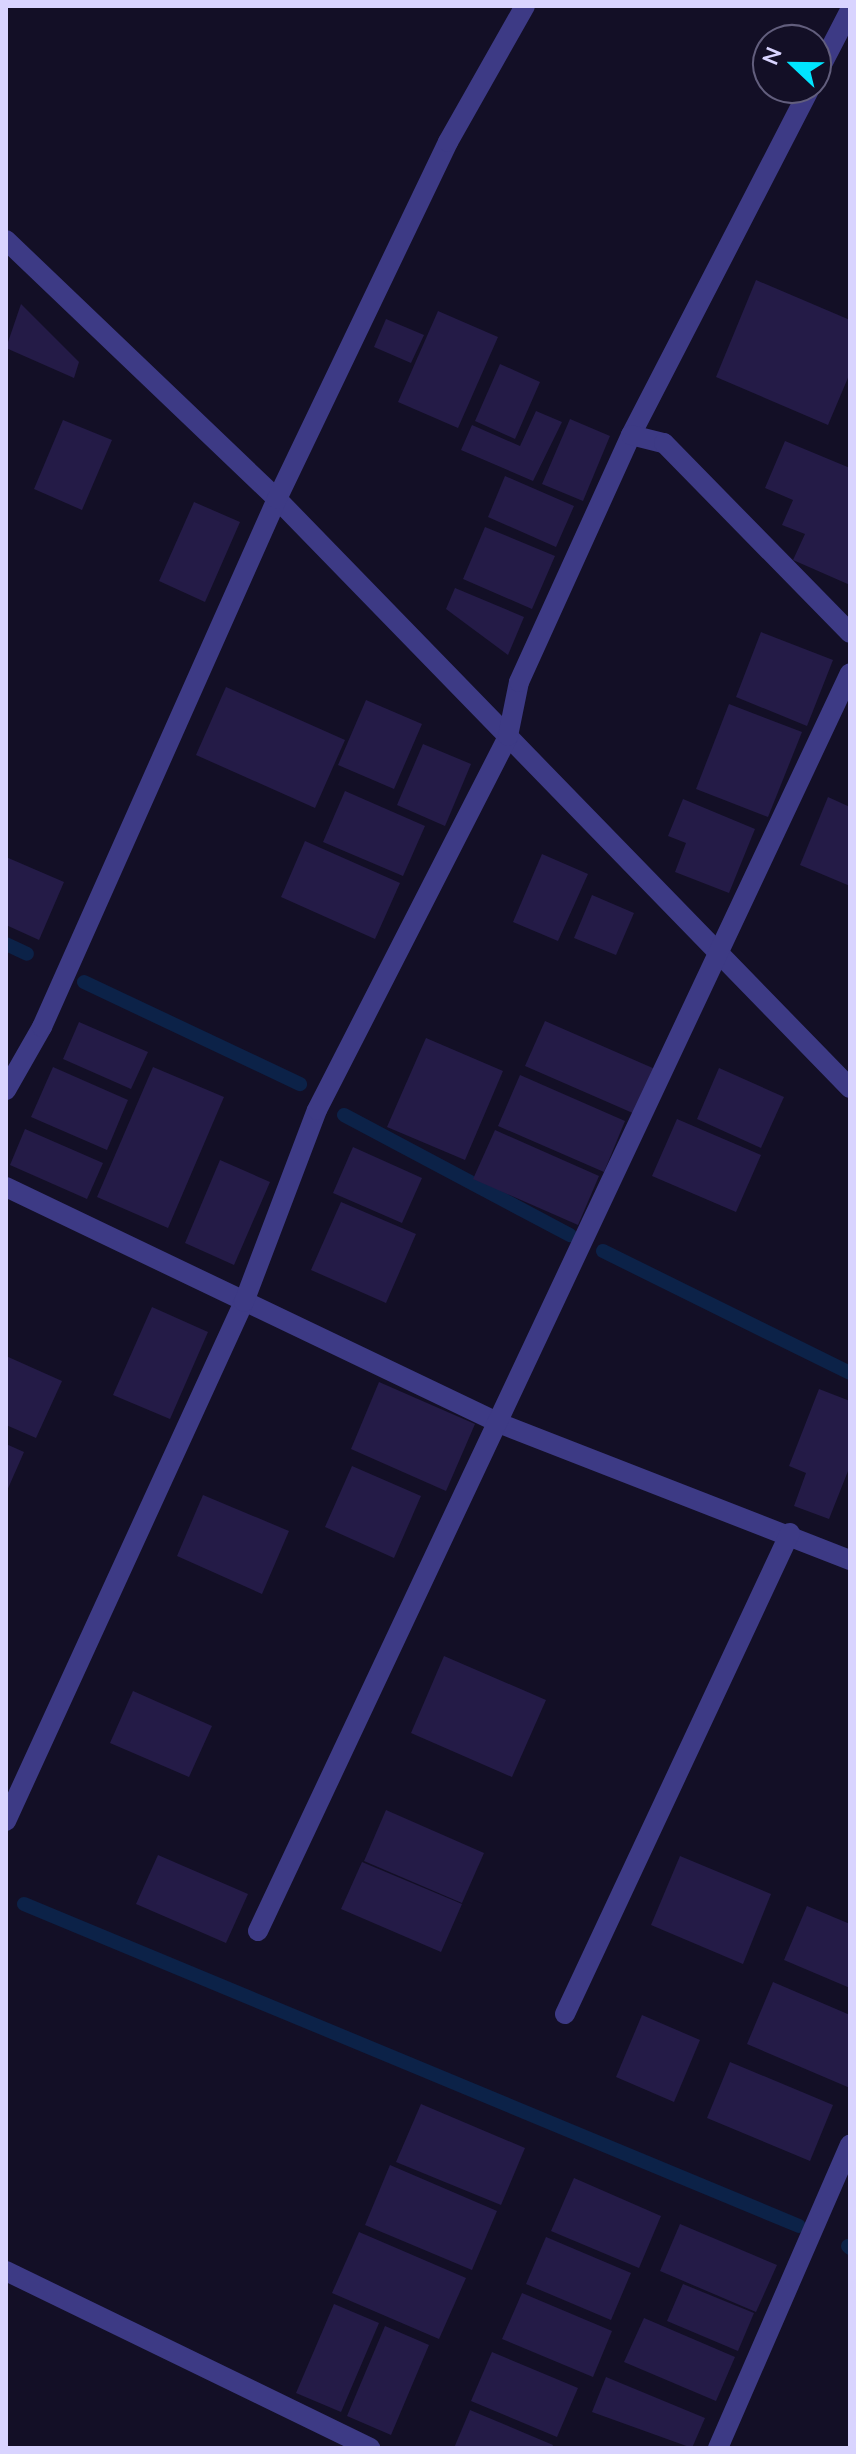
<!DOCTYPE html>
<style>
body{margin:0}
#map{position:relative;width:856px;height:2454px;overflow:hidden;background:#130f26;font-family:Mulish,sans-serif}
div>[style]{position:absolute}
.stream>*{height:14px;margin:-7px;padding:0 7px;transform-origin:7px;border-radius:7px;background:#0c2248}
.building>*{inset:0;background:#241b47}
.minor>*{height:20px;margin:-10px;padding:0 10px;transform-origin:10px;border-radius:10px;background:#3d3a85}
span{translate:-50% -50%;white-space:nowrap;text-align:center;line-height:1.15;-webkit-text-stroke:8px #130f26;paint-order:stroke}
.frame{position:absolute;inset:0;border:8px solid #d9d4ff;pointer-events:none}
.north{position:absolute;left:752px;top:24px;width:80px;height:80px;box-sizing:border-box;background:#130f26;border:2px solid #625e7d;border-radius:50%;rotate:292deg;font-size:22px;font-weight:700;line-height:32px;text-align:center;color:#d9d4ff}
.north::after{content:'';display:block;margin:auto;width:28px;height:36px;background:#00e5ff;clip-path:polygon(50% 0,100% 100%,50% 72%,0 100%)}
</style>
<div id="map">
<div class="stream">
<i style="left:6px;top:944px;width:23px;rotate:25deg"></i>
<i style="left:84px;top:982px;width:239px;rotate:25.3deg"></i>
<i style="left:344px;top:1115px;width:256px;rotate:28deg"></i>
<i style="left:603px;top:1251px;width:275px;rotate:26.3deg"></i>
<i style="left:24px;top:1904px;width:839px;rotate:22.56deg"></i>
<i style="left:848px;top:2246px;width:3px;rotate:45deg"></i>
</div>
<div class="building">
<i style="clip-path:polygon(756px 280px,850px 320px,850px 373px,828px 425px,716px 377px)"></i>
<i style="clip-path:polygon(21px 304px,79px 362px,74px 378px,6px 348px)"></i>
<i style="clip-path:polygon(438px 311px,498px 337px,458px 428px,398px 402px)"></i>
<i style="clip-path:polygon(386px 319px,424px 335px,411px 363px,374px 347px)"></i>
<i style="clip-path:polygon(500px 364px,540px 382px,515px 439px,475px 421px)"></i>
<i style="clip-path:polygon(536px 411px,562px 422px,533px 481px,461px 450px,472px 425px,520px 446px)"></i>
<i style="clip-path:polygon(570px 419px,610px 436px,583px 501px,542px 484px)"></i>
<i style="clip-path:polygon(63px 420px,112px 440px,82px 510px,34px 489px)"></i>
<i style="clip-path:polygon(785px 441px,850px 468px,850px 585px,793px 560px,805px 534px,782px 525px,793px 500px,765px 488px)"></i>
<i style="clip-path:polygon(505px 476px,574px 506px,556px 547px,488px 517px)"></i>
<i style="clip-path:polygon(194px 502px,240px 522px,205px 602px,159px 581px)"></i>
<i style="clip-path:polygon(485px 527px,555px 556px,532px 609px,463px 579px)"></i>
<i style="clip-path:polygon(455px 588px,524px 617px,508px 655px,446px 609px)"></i>
<i style="clip-path:polygon(761px 632px,833px 660px,807px 726px,736px 697px)"></i>
<i style="clip-path:polygon(226px 687px,345px 740px,315px 808px,196px 755px)"></i>
<i style="clip-path:polygon(366px 700px,422px 724px,394px 789px,338px 765px)"></i>
<i style="clip-path:polygon(729px 704px,802px 732px,768px 817px,696px 789px)"></i>
<i style="clip-path:polygon(423px 744px,471px 764px,445px 826px,397px 805px)"></i>
<i style="clip-path:polygon(345px 791px,425px 826px,403px 876px,323px 842px)"></i>
<i style="clip-path:polygon(828px 797px,850px 807px,850px 886px,800px 865px)"></i>
<i style="clip-path:polygon(683px 799px,755px 829px,729px 893px,675px 872px,686px 843px,668px 836px)"></i>
<i style="clip-path:polygon(305px 841px,400px 883px,375px 939px,281px 897px)"></i>
<i style="clip-path:polygon(542px 854px,588px 874px,558px 941px,513px 922px)"></i>
<i style="clip-path:polygon(6px 857px,64px 882px,39px 940px,6px 925px)"></i>
<i style="clip-path:polygon(592px 895px,634px 913px,616px 955px,574px 938px)"></i>
<i style="clip-path:polygon(545px 1021px,655px 1069px,635px 1114px,525px 1066px)"></i>
<i style="clip-path:polygon(79px 1022px,148px 1052px,131px 1089px,63px 1059px)"></i>
<i style="clip-path:polygon(426px 1038px,503px 1071px,465px 1160px,387px 1127px)"></i>
<i style="clip-path:polygon(53px 1067px,128px 1100px,107px 1150px,31px 1117px)"></i>
<i style="clip-path:polygon(153px 1067px,224px 1097px,168px 1228px,97px 1197px)"></i>
<i style="clip-path:polygon(719px 1068px,784px 1097px,761px 1148px,697px 1119px)"></i>
<i style="clip-path:polygon(520px 1075px,625px 1121px,604px 1172px,498px 1126px)"></i>
<i style="clip-path:polygon(677px 1119px,761px 1155px,736px 1212px,652px 1176px)"></i>
<i style="clip-path:polygon(25px 1129px,103px 1163px,87px 1199px,10px 1165px)"></i>
<i style="clip-path:polygon(495px 1130px,599px 1176px,578px 1225px,473px 1179px)"></i>
<i style="clip-path:polygon(353px 1147px,422px 1178px,402px 1223px,333px 1193px)"></i>
<i style="clip-path:polygon(220px 1160px,270px 1182px,234px 1265px,185px 1243px)"></i>
<i style="clip-path:polygon(341px 1202px,416px 1234px,386px 1303px,311px 1270px)"></i>
<i style="clip-path:polygon(152px 1307px,208px 1332px,170px 1419px,113px 1395px)"></i>
<i style="clip-path:polygon(6px 1356px,62px 1381px,36px 1438px,6px 1425px)"></i>
<i style="clip-path:polygon(379px 1382px,475px 1424px,446px 1491px,351px 1449px)"></i>
<i style="clip-path:polygon(819px 1389px,850px 1401px,850px 1466px,829px 1519px,794px 1506px,806px 1473px,789px 1466px)"></i>
<i style="clip-path:polygon(6px 1444px,24px 1452px,6px 1493px)"></i>
<i style="clip-path:polygon(352px 1466px,421px 1496px,394px 1558px,325px 1527px)"></i>
<i style="clip-path:polygon(203px 1495px,289px 1531px,262px 1594px,177px 1556px)"></i>
<i style="clip-path:polygon(444px 1656px,546px 1700px,512px 1777px,411px 1733px)"></i>
<i style="clip-path:polygon(133px 1691px,212px 1726px,189px 1777px,110px 1743px)"></i>
<i style="clip-path:polygon(386px 1810px,484px 1853px,462px 1903px,364px 1861px)"></i>
<i style="clip-path:polygon(158px 1855px,248px 1894px,226px 1943px,136px 1904px)"></i>
<i style="clip-path:polygon(680px 1856px,771px 1894px,743px 1964px,651px 1925px)"></i>
<i style="clip-path:polygon(362px 1862px,462px 1904px,441px 1952px,341px 1909px)"></i>
<i style="clip-path:polygon(807px 1906px,850px 1924px,850px 1988px,784px 1960px)"></i>
<i style="clip-path:polygon(773px 1982px,850px 2015px,850px 2088px,747px 2044px)"></i>
<i style="clip-path:polygon(642px 2015px,700px 2040px,674px 2102px,616px 2077px)"></i>
<i style="clip-path:polygon(730px 2062px,833px 2105px,810px 2161px,707px 2118px)"></i>
<i style="clip-path:polygon(421px 2104px,525px 2148px,501px 2205px,396px 2162px)"></i>
<i style="clip-path:polygon(390px 2165px,497px 2211px,472px 2270px,365px 2225px)"></i>
<i style="clip-path:polygon(574px 2178px,661px 2216px,639px 2268px,551px 2231px)"></i>
<i style="clip-path:polygon(680px 2224px,777px 2265px,756px 2312px,660px 2271px)"></i>
<i style="clip-path:polygon(359px 2232px,466px 2278px,439px 2339px,332px 2293px)"></i>
<i style="clip-path:polygon(546px 2237px,631px 2273px,611px 2320px,526px 2284px)"></i>
<i style="clip-path:polygon(683px 2284px,754px 2313px,738px 2351px,667px 2321px)"></i>
<i style="clip-path:polygon(522px 2293px,612px 2331px,593px 2377px,502px 2339px)"></i>
<i style="clip-path:polygon(334px 2304px,379px 2323px,341px 2412px,296px 2393px)"></i>
<i style="clip-path:polygon(644px 2318px,735px 2357px,716px 2401px,624px 2362px)"></i>
<i style="clip-path:polygon(385px 2326px,429px 2345px,391px 2435px,347px 2416px)"></i>
<i style="clip-path:polygon(492px 2352px,578px 2388px,557px 2437px,471px 2401px)"></i>
<i style="clip-path:polygon(606px 2377px,705px 2418px,692px 2448px,592px 2412px)"></i>
<i style="clip-path:polygon(470px 2410px,553px 2445px,552px 2448px,454px 2448px)"></i>
</div>
<div class="minor">
<i style="left:816px;top:76px;width:74px;rotate:-62.7deg"></i>
<i style="left:6px;top:240px;width:375px;rotate:43.7deg"></i>
<i style="left:277px;top:499px;width:822px;rotate:45.79deg"></i>
<i style="left:631px;top:435px;width:390px;rotate:-62.7deg"></i>
<i style="left:6px;top:1090px;width:73px;rotate:-60.3deg"></i>
<i style="left:42px;top:1027px;width:578px;rotate:-66.01deg"></i>
<i style="left:277px;top:499px;width:396px;rotate:-64.4deg"></i>
<i style="left:448px;top:142px;width:156px;rotate:-60.5deg"></i>
<i style="left:6px;top:1187px;width:549px;rotate:25.58deg"></i>
<i style="left:501px;top:1424px;width:375px;rotate:21.3deg"></i>
<i style="left:6px;top:1821px;width:571px;rotate:-65.37deg"></i>
<i style="left:244px;top:1302px;width:205px;rotate:-69.2deg"></i>
<i style="left:317px;top:1110px;width:420px;rotate:-62.9deg"></i>
<i style="left:508px;top:736px;width:55px;rotate:-78.5deg"></i>
<i style="left:519px;top:682px;width:271px;rotate:-65.6deg"></i>
<i style="left:631px;top:435px;width:34px;rotate:14deg"></i>
<i style="left:664px;top:443px;width:266px;rotate:45.6deg"></i>
<i style="left:258px;top:1931px;width:1390px;rotate:-64.8deg"></i>
<i style="left:565px;top:2014px;width:531px;rotate:-64.93deg"></i>
<i style="left:6px;top:2271px;width:405px;rotate:25.9deg"></i>
<i style="left:718px;top:2448px;width:331px;rotate:-66.5deg"></i>
</div>
<div class="frame"></div>
<div class="north">N</div>
</div>
